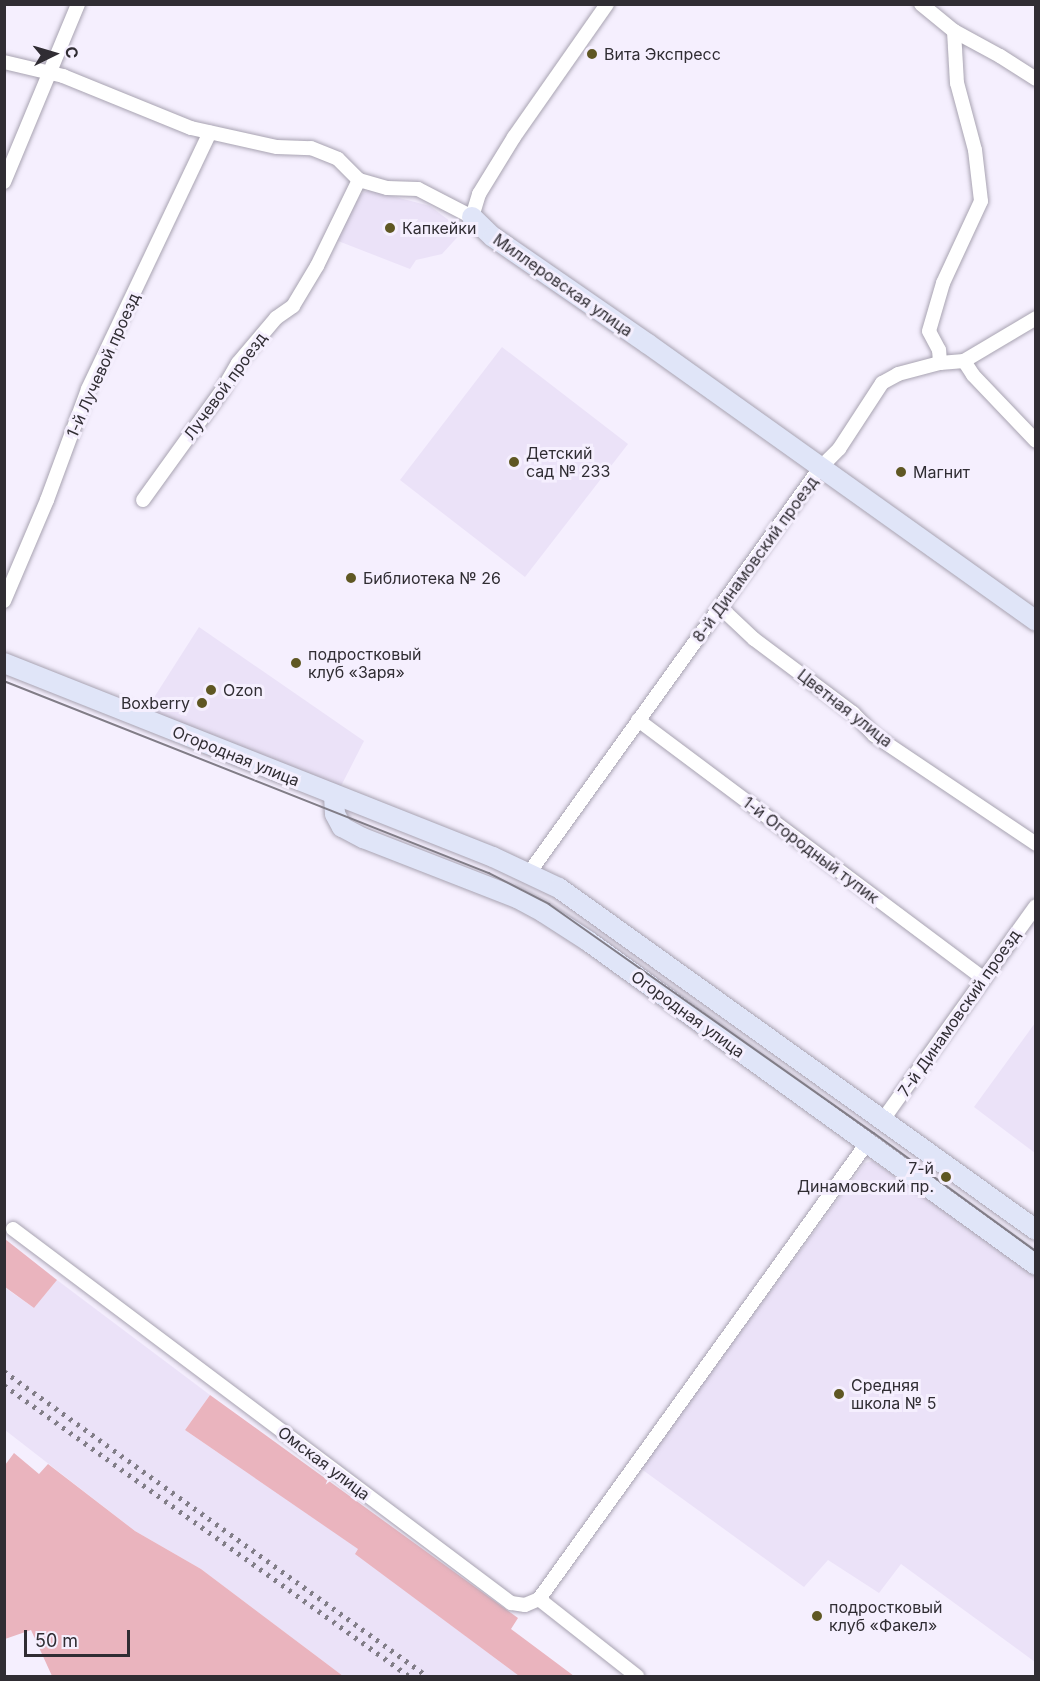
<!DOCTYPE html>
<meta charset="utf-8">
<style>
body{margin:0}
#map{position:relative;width:1040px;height:1681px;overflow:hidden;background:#f5effe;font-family:Inter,sans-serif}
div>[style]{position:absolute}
.built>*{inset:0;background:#ebe2f8}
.green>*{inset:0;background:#eab4be}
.roads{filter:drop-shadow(0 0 2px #a8a3b1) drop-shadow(0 0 2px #a8a3b1)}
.street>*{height:14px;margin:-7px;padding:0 7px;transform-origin:7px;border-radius:7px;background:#fff}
.secondary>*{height:20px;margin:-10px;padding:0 10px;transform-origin:10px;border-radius:10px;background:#e0e5f8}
.tram>*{height:1.5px;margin:-0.75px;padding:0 0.75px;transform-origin:0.75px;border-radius:0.75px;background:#817d87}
.rail>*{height:4.5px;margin-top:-2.25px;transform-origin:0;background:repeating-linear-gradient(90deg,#817d87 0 3px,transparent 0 9px)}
.dots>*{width:16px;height:16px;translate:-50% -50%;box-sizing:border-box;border:3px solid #f5effe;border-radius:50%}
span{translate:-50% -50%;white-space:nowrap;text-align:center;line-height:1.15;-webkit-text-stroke:6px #f5effe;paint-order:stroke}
.poi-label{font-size:16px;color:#302d33}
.left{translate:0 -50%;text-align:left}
.right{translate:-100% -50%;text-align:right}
.street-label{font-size:16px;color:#302d33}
.frame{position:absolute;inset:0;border:6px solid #302d33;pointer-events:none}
.north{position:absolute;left:24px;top:24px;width:60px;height:60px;-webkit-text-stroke:4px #f5effe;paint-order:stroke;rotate:85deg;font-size:16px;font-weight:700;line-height:24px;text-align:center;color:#302d33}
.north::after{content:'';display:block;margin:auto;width:21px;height:27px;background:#302d33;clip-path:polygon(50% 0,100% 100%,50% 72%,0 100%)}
.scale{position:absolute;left:24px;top:1630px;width:106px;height:27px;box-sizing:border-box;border:3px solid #302d33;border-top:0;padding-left:8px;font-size:18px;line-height:21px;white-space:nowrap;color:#302d33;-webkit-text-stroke:4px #f5effe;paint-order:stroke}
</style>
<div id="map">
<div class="built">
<i style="clip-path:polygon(369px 190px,430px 206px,463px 231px,442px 254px,416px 260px,410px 269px,333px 239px,361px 194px)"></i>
<i style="clip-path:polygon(502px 347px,628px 444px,525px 577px,400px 480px)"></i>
<i style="clip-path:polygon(199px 627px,364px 741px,340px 788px,146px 710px)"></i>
<i style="clip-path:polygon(1035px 1023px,1036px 1151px,1035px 1153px,974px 1107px)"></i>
<i style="clip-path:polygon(873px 1161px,1035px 1274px,1035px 1662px,901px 1564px,879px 1593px,828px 1560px,804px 1587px,640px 1468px,865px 1163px)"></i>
<i style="clip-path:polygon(57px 1280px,210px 1395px,185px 1430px,359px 1549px,356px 1554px,519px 1676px,343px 1676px,201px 1569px,135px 1531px,5px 1430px,4px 1287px,34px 1308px)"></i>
</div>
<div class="green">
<i style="clip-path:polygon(5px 1239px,57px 1280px,34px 1308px,5px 1287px)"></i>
<i style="clip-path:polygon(210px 1395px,518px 1618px,511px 1629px,574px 1676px,519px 1676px,355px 1554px,358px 1549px,185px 1430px)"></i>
<i style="clip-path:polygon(14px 1453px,39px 1474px,48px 1464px,135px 1531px,201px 1569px,343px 1676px,52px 1676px,31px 1630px,5px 1639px,5px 1465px)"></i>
</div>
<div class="roads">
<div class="street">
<i style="left:921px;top:4px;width:43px;rotate:39.3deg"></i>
<i style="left:954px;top:31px;width:52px;rotate:28.5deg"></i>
<i style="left:1000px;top:56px;width:43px;rotate:32.6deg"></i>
<i style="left:4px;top:62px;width:61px;rotate:13.3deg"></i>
<i style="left:63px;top:76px;width:138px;rotate:22.1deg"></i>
<i style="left:191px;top:128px;width:88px;rotate:12.5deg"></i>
<i style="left:277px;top:147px;width:34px;rotate:2deg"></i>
<i style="left:311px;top:148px;width:29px;rotate:22deg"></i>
<i style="left:338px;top:159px;width:30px;rotate:45deg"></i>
<i style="left:359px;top:180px;width:29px;rotate:16deg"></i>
<i style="left:387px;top:188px;width:31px;rotate:2deg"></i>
<i style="left:418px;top:189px;width:61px;rotate:27.4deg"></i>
<i style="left:472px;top:217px;width:24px;rotate:-73deg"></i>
<i style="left:479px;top:194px;width:67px;rotate:-58.4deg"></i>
<i style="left:514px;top:137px;width:162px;rotate:-55deg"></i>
<i style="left:4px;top:182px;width:193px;rotate:-67.4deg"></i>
<i style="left:964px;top:361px;width:17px;rotate:57deg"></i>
<i style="left:973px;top:375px;width:91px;rotate:46.3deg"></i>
<i style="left:940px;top:363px;width:13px;rotate:-94deg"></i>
<i style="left:939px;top:350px;width:21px;rotate:-118deg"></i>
<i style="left:929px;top:331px;width:50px;rotate:-73.7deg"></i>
<i style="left:943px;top:283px;width:90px;rotate:-65.1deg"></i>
<i style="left:981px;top:201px;width:51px;rotate:-96.7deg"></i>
<i style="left:975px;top:150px;width:69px;rotate:-105deg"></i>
<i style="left:957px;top:83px;width:52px;rotate:-93.3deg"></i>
<i style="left:143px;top:500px;width:137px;rotate:-54.2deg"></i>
<i style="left:223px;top:389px;width:30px;rotate:-60deg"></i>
<i style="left:238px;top:363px;width:59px;rotate:-49.8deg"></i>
<i style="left:276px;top:318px;width:21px;rotate:-35deg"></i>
<i style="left:293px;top:306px;width:47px;rotate:-59deg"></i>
<i style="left:317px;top:266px;width:96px;rotate:-64deg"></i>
<i style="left:4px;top:601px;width:110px;rotate:-66.9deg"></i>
<i style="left:47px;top:500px;width:118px;rotate:-69.7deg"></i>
<i style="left:88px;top:389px;width:284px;rotate:-64.6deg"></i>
<i style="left:720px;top:607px;width:47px;rotate:43.3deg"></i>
<i style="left:754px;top:639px;width:124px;rotate:36.8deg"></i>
<i style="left:853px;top:713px;width:30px;rotate:46deg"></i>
<i style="left:874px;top:735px;width:195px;rotate:33.9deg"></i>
<i style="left:638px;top:720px;width:432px;rotate:36.8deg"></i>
<i style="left:529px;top:873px;width:499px;rotate:-54.3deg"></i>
<i style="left:820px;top:468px;width:27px;rotate:-45deg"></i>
<i style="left:839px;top:449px;width:79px;rotate:-56.9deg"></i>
<i style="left:882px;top:383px;width:18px;rotate:-29deg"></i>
<i style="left:898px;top:374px;width:43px;rotate:-14.7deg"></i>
<i style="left:940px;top:363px;width:24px;rotate:-5deg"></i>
<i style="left:964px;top:361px;width:84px;rotate:-30.8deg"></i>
<i style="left:882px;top:1121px;width:264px;rotate:-54.4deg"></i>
<i style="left:13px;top:1229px;width:623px;rotate:36.91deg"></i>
<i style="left:511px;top:1603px;width:14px;rotate:8deg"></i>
<i style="left:525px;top:1605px;width:15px;rotate:-23deg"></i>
<i style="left:539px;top:1599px;width:125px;rotate:38.2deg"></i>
<i style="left:539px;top:1599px;width:562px;rotate:-54.27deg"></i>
</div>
<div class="secondary">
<i style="left:472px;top:217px;width:29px;rotate:44deg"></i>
<i style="left:493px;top:237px;width:188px;rotate:34.6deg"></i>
<i style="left:648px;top:344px;width:477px;rotate:35.5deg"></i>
<i style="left:4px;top:663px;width:526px;rotate:21.64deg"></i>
<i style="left:493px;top:857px;width:73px;rotate:25.2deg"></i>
<i style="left:559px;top:888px;width:587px;rotate:35.64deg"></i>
<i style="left:334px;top:795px;width:19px;rotate:87deg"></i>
<i style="left:335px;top:814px;width:15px;rotate:62deg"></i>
<i style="left:342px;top:827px;width:24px;rotate:28deg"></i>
<i style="left:363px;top:838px;width:165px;rotate:21.3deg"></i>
<i style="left:517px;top:898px;width:30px;rotate:28deg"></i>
<i style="left:543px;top:912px;width:54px;rotate:32.8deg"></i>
<i style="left:588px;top:941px;width:553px;rotate:35.87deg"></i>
</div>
</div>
<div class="tram">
<i style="left:4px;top:681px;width:522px;rotate:21.6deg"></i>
<i style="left:489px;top:873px;width:68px;rotate:27.3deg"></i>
<i style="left:549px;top:904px;width:398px;rotate:35.2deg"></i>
<i style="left:874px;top:1133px;width:200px;rotate:36.1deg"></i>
</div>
<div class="rail">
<i style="left:4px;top:1371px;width:521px;rotate:35.79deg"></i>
<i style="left:4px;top:1385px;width:499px;rotate:35.7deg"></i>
</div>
<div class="dots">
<i style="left:592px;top:54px;background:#5f5723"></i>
<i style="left:390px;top:228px;background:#5f5723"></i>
<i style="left:514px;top:462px;background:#5f5723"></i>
<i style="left:901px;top:472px;background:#5f5723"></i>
<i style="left:351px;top:578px;background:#5f5723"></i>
<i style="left:296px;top:663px;background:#5f5723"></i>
<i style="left:211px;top:690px;background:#5f5723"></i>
<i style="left:202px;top:703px;background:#5f5723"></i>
<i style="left:946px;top:1177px;background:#5f5723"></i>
<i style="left:839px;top:1394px;background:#5f5723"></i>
<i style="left:817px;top:1616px;background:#5f5723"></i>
</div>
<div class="poi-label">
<span class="left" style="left:604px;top:54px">Вита Экспресс</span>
<span class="left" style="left:402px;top:228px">Капкейки</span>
<span class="left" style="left:526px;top:462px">Детский<br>сад № 233</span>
<span class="left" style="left:913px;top:472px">Магнит</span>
<span class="left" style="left:363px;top:578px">Библиотека № 26</span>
<span class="left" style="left:308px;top:663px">подростковый<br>клуб «Заря»</span>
<span class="left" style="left:223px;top:690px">Ozon</span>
<span class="right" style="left:190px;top:703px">Boxberry</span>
<span class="right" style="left:934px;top:1177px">7-й<br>Динамовский пр.</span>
<span class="left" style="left:851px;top:1394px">Средняя<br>школа № 5</span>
<span class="left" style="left:829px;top:1616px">подростковый<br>клуб «Факел»</span>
</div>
<div class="street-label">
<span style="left:563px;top:285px;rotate:35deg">Миллеровская улица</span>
<span style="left:103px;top:365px;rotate:-66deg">1-й Лучевой проезд</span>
<span style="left:225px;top:386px;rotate:-54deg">Лучевой проезд</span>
<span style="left:755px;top:559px;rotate:-54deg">8-й Динамовский проезд</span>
<span style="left:845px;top:708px;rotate:38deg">Цветная улица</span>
<span style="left:236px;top:756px;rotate:22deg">Огородная улица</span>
<span style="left:811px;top:850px;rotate:37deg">1-й Огородный тупик</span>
<span style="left:959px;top:1013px;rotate:-55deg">7-й Динамовский проезд</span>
<span style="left:688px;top:1014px;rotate:36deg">Огородная улица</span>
<span style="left:324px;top:1463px;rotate:37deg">Омская улица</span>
</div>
<div class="frame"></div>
<div class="north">С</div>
<div class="scale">50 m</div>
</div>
